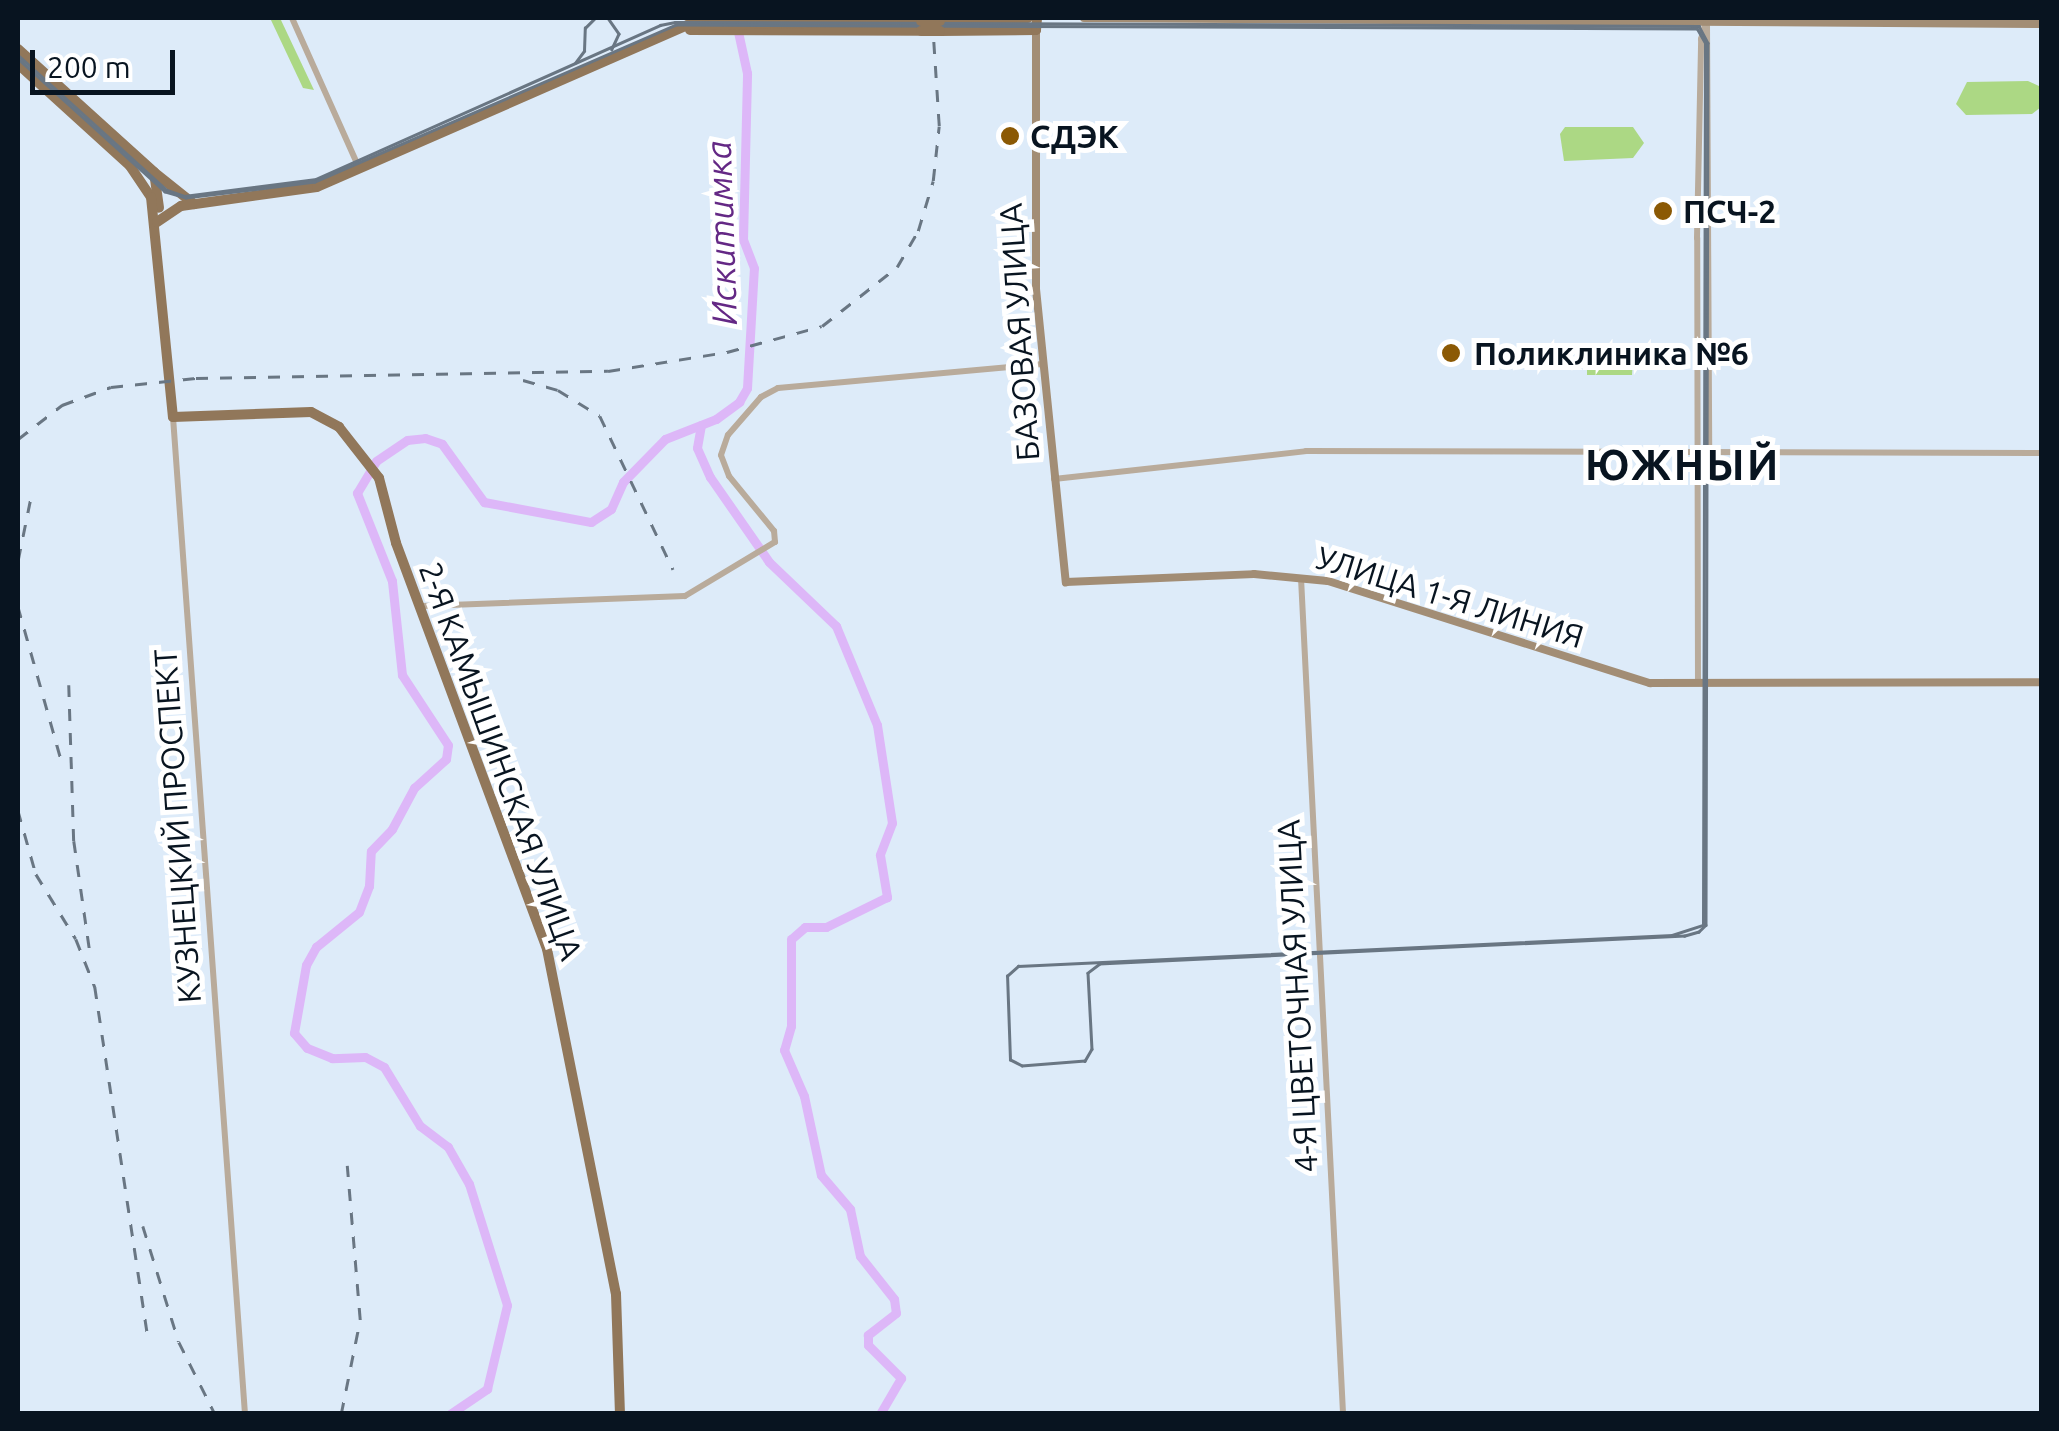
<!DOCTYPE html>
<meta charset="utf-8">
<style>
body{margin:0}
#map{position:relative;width:2059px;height:1431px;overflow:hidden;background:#ddebf9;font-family:Ubuntu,sans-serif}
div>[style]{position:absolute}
.green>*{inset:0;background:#acd884}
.river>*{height:9px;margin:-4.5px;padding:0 4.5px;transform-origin:4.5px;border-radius:4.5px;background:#ddb7f8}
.tertiary>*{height:6px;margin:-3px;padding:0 3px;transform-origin:3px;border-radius:3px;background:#b9ab9b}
.secondary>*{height:8px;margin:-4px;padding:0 4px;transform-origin:4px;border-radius:4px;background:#a28d75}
.primary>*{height:10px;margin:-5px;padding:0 5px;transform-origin:5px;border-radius:5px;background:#91775a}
.tram>*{height:2.5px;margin:-1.25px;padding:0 1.25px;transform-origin:1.25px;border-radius:1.25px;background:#697683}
.rail>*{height:2.5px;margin-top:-1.25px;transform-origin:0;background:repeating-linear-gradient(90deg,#697683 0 12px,transparent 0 24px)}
.primary-bridge>*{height:10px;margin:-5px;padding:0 5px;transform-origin:5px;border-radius:5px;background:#91775a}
.dots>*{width:28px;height:28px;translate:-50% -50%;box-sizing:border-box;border:5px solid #fff;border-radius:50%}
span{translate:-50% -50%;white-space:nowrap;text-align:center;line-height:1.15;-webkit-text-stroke:10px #fff;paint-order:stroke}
.poi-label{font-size:32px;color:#081420;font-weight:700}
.left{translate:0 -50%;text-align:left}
.street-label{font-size:32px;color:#081420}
.water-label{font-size:35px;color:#642885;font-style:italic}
.district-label{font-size:42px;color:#081420;font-weight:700;letter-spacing:2.5px}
.frame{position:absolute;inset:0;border:20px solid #081420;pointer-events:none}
.scale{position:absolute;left:30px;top:50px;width:145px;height:45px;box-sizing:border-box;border:5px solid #081420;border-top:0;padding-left:12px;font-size:30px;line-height:35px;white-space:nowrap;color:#081420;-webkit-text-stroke:8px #fff;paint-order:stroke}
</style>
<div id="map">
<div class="green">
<i style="clip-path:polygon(270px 18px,280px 18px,314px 90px,303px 88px)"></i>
<i style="clip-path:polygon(2028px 81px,2041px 87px,2041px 107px,2032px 114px,1966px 115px,1956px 104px,1967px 82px)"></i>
<i style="clip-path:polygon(1565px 127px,1633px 127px,1644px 143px,1633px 158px,1564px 161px,1560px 134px)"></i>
<i style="clip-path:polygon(1587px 360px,1633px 360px,1632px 375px,1587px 375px)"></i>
</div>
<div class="river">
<i style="left:701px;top:425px;width:23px;rotate:100deg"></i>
<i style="left:697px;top:448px;width:32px;rotate:66deg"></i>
<i style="left:710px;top:477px;width:103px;rotate:55.2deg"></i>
<i style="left:769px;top:562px;width:93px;rotate:43.7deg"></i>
<i style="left:836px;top:626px;width:107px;rotate:67.5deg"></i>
<i style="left:877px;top:725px;width:99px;rotate:81.3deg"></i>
<i style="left:892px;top:823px;width:34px;rotate:111deg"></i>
<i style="left:880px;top:855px;width:43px;rotate:80.5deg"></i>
<i style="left:887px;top:897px;width:68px;rotate:153.8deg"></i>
<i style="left:826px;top:927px;width:21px;rotate:180deg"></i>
<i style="left:805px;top:927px;width:18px;rotate:139deg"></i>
<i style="left:791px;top:939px;width:87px;rotate:90deg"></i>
<i style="left:791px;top:1026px;width:25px;rotate:106deg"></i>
<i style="left:784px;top:1050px;width:50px;rotate:66.5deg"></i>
<i style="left:804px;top:1096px;width:81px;rotate:77.9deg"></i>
<i style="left:821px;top:1175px;width:45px;rotate:49.5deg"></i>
<i style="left:850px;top:1209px;width:48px;rotate:78deg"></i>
<i style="left:860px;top:1256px;width:55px;rotate:51.7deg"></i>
<i style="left:894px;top:1299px;width:14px;rotate:82deg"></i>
<i style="left:896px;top:1313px;width:36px;rotate:142deg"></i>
<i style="left:868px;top:1335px;width:10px;rotate:90deg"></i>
<i style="left:868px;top:1345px;width:47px;rotate:45deg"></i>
<i style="left:901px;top:1378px;width:42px;rotate:120.3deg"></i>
<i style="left:450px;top:1414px;width:45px;rotate:-34deg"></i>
<i style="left:487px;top:1389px;width:86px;rotate:-76.6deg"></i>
<i style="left:507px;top:1305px;width:127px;rotate:-107.4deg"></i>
<i style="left:469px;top:1184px;width:43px;rotate:-119.6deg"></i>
<i style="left:448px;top:1147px;width:35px;rotate:-143deg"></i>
<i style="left:420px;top:1126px;width:69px;rotate:-121.4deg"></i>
<i style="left:384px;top:1067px;width:21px;rotate:-152deg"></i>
<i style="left:365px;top:1057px;width:33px;rotate:178deg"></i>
<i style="left:332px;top:1058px;width:27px;rotate:-158deg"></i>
<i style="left:307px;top:1048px;width:20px;rotate:-131deg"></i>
<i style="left:294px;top:1033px;width:69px;rotate:-80deg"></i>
<i style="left:306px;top:965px;width:21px;rotate:-61deg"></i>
<i style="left:316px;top:947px;width:55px;rotate:-39.1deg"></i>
<i style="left:359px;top:912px;width:28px;rotate:-69deg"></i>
<i style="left:369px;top:886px;width:35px;rotate:-87deg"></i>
<i style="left:371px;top:851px;width:30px;rotate:-46deg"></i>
<i style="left:392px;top:829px;width:47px;rotate:-61.8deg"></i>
<i style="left:414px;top:788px;width:43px;rotate:-42.2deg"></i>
<i style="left:446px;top:759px;width:14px;rotate:-82deg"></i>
<i style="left:448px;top:745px;width:84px;rotate:-123.3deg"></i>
<i style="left:402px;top:675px;width:95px;rotate:-96.1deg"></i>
<i style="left:392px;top:581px;width:95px;rotate:-111.7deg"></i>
<i style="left:357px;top:493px;width:37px;rotate:-59deg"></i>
<i style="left:376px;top:461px;width:37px;rotate:-34deg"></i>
<i style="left:407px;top:440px;width:18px;rotate:-6deg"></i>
<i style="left:425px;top:438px;width:18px;rotate:19deg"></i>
<i style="left:442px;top:444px;width:72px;rotate:54.1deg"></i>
<i style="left:484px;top:502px;width:109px;rotate:10.6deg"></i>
<i style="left:591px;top:522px;width:24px;rotate:-33deg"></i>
<i style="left:611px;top:509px;width:30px;rotate:-66deg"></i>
<i style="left:623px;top:482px;width:60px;rotate:-45.7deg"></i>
<i style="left:665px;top:439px;width:55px;rotate:-21.4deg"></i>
<i style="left:716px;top:419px;width:29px;rotate:-36deg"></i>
<i style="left:739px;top:402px;width:16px;rotate:-60deg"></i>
<i style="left:747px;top:388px;width:120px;rotate:-86.7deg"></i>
<i style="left:754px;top:268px;width:30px;rotate:-111deg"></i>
<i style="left:743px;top:240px;width:167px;rotate:-88.6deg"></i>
<i style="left:747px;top:73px;width:56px;rotate:-102.3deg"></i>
</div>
<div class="tertiary">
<i style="left:292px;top:18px;width:164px;rotate:65.9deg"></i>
<i style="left:1707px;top:24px;width:431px;rotate:89.7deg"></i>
<i style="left:173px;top:417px;width:1000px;rotate:85.87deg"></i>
<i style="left:1054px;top:479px;width:254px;rotate:-6.3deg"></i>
<i style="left:1306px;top:451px;width:736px;rotate:0.16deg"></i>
<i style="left:1301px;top:578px;width:837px;rotate:87.12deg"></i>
<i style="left:423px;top:606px;width:262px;rotate:-2.2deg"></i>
<i style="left:685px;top:596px;width:105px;rotate:-31deg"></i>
<i style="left:775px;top:542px;width:11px;rotate:-95deg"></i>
<i style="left:774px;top:531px;width:71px;rotate:-129.3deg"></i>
<i style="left:729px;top:476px;width:22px;rotate:-111deg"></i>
<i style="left:721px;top:455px;width:21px;rotate:-71deg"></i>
<i style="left:728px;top:435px;width:50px;rotate:-49deg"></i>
<i style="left:761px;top:397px;width:19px;rotate:-28deg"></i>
<i style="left:778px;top:388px;width:263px;rotate:-5.2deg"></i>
<i style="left:1698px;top:683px;width:445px;rotate:-90.1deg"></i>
<i style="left:1697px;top:238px;width:199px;rotate:-88.8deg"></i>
<i style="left:1701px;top:39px;width:18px;rotate:-74deg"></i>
</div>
<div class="secondary">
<i style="left:1084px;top:18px;width:958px;rotate:0.36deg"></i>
<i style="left:1036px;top:30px;width:259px;rotate:90deg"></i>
<i style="left:1036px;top:289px;width:295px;rotate:84.2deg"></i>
<i style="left:1066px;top:582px;width:188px;rotate:-2.4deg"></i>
<i style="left:1254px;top:574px;width:74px;rotate:5.4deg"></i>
<i style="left:1328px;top:581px;width:338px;rotate:17.6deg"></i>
<i style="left:1650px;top:683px;width:392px;rotate:-0.1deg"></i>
</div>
<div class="primary">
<i style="left:940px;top:21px;width:88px;rotate:-2deg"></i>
<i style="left:690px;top:30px;width:231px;rotate:0.2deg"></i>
<i style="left:940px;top:31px;width:96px;rotate:-0.6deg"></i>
<i style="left:1036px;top:30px;width:12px;rotate:-85deg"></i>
<i style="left:18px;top:49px;width:183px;rotate:42.1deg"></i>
<i style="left:154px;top:172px;width:36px;rotate:82deg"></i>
<i style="left:18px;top:64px;width:151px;rotate:42.3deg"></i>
<i style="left:130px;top:166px;width:37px;rotate:56deg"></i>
<i style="left:151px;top:197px;width:221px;rotate:84.3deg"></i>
<i style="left:173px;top:417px;width:138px;rotate:-2.1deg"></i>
<i style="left:311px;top:412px;width:32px;rotate:28deg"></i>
<i style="left:339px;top:427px;width:65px;rotate:51.9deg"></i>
<i style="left:379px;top:478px;width:67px;rotate:75.3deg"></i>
<i style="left:396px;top:543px;width:433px;rotate:69.6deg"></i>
<i style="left:547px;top:949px;width:352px;rotate:78.7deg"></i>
<i style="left:616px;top:1294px;width:120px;rotate:88.1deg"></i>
<i style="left:155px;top:173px;width:50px;rotate:38.5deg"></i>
<i style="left:157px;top:222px;width:29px;rotate:-34deg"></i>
<i style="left:181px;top:206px;width:137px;rotate:-8deg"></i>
<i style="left:317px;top:187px;width:404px;rotate:-23.6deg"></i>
<i style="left:687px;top:25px;width:234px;rotate:-1deg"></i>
</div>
<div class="tram">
<i style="left:608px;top:18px;width:19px;rotate:55deg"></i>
<i style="left:619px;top:34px;width:17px;rotate:115deg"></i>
<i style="left:18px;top:55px;width:201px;rotate:42.2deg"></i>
<i style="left:167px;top:190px;width:18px;rotate:19deg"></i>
<i style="left:184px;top:196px;width:133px;rotate:-7.3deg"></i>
<i style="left:316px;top:179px;width:377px;rotate:-24.1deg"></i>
<i style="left:660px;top:25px;width:15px;rotate:-11deg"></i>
<i style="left:675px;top:22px;width:1024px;rotate:0.22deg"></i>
<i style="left:1699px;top:26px;width:19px;rotate:62deg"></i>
<i style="left:1708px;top:43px;width:882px;rotate:90.13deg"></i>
<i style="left:1706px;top:925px;width:10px;rotate:135deg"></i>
<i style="left:1699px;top:932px;width:15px;rotate:164deg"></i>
<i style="left:1685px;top:936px;width:586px;rotate:177.26deg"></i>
<i style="left:1100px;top:964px;width:15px;rotate:143deg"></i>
<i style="left:1088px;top:973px;width:76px;rotate:87deg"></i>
<i style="left:1092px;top:1049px;width:14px;rotate:120deg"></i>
<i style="left:1085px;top:1061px;width:63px;rotate:175.5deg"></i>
<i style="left:1022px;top:1066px;width:13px;rotate:-153deg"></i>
<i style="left:1010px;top:1060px;width:84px;rotate:-92deg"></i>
<i style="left:1007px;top:976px;width:15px;rotate:-42deg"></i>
<i style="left:1018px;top:966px;width:655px;rotate:-2.71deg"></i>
<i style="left:1672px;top:935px;width:33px;rotate:-18deg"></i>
<i style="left:1703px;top:925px;width:882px;rotate:-89.87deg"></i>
<i style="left:1705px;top:43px;width:16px;rotate:-120deg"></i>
<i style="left:1697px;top:29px;width:1021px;rotate:-179.78deg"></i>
<i style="left:676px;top:25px;width:394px;rotate:156.5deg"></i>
<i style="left:315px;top:182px;width:130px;rotate:172.9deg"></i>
<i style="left:186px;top:198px;width:22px;rotate:-164deg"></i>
<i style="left:165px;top:192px;width:198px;rotate:-137.9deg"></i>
<i style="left:575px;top:63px;width:15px;rotate:-53deg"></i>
<i style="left:584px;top:51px;width:23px;rotate:-88deg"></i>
<i style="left:585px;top:28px;width:14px;rotate:-45deg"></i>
</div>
<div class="rail">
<i style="left:523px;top:380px;width:36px;rotate:16deg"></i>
<i style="left:558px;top:390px;width:49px;rotate:31.8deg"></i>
<i style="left:600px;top:416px;width:170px;rotate:64.5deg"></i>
<i style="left:18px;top:439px;width:56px;rotate:-37.7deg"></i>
<i style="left:62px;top:405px;width:52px;rotate:-20.2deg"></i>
<i style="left:111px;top:387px;width:85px;rotate:-6deg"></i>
<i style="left:196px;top:378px;width:412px;rotate:-1deg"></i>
<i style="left:608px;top:371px;width:121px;rotate:-9.1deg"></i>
<i style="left:727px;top:352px;width:98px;rotate:-15.3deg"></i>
<i style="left:822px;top:326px;width:95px;rotate:-38.2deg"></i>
<i style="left:897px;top:267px;width:42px;rotate:-59.7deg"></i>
<i style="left:918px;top:231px;width:52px;rotate:-73.3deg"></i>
<i style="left:933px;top:181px;width:55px;rotate:-83.8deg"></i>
<i style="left:939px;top:126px;width:108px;rotate:-93.7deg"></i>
<i style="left:18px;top:560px;width:65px;rotate:-78.5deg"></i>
<i style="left:18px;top:606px;width:163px;rotate:74.3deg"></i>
<i style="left:69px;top:685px;width:156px;rotate:88.2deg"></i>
<i style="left:74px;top:841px;width:112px;rotate:81.8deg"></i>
<i style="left:18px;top:810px;width:66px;rotate:74.3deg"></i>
<i style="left:36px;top:874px;width:76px;rotate:58.4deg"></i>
<i style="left:76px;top:939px;width:52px;rotate:68.4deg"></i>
<i style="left:95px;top:987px;width:355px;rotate:81.4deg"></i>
<i style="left:143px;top:1226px;width:121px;rotate:72.8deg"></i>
<i style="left:179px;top:1342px;width:80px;rotate:63.4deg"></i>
<i style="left:341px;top:1414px;width:96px;rotate:-78.6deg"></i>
<i style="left:360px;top:1320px;width:155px;rotate:-94.8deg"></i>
</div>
<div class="primary-bridge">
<i style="left:921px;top:21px;width:19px"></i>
<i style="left:921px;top:31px;width:19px"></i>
</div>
<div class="dots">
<i style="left:1010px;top:136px;background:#8b5904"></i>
<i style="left:1663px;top:211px;background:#8b5904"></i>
<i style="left:1451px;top:353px;background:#8b5904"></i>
</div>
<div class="poi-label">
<span class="left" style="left:1030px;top:136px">СДЭК</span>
<span class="left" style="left:1683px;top:211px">ПСЧ-2</span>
<span class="left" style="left:1474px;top:353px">Поликлиника №6</span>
</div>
<div class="street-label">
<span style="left:1019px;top:332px;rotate:-94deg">БАЗОВАЯ УЛИЦА</span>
<span style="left:1450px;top:597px;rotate:17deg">УЛИЦА 1-Я ЛИНИЯ</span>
<span style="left:501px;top:761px;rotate:70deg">2-Я КАМЫШИНСКАЯ УЛИЦА</span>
<span style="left:177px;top:826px;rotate:-94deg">КУЗНЕЦКИЙ ПРОСПЕКТ</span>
<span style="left:1297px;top:996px;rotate:-93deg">4-Я ЦВЕТОЧНАЯ УЛИЦА</span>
</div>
<div class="water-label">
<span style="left:721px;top:233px;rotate:-92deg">Искитимка</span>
</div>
<div class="district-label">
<span style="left:1683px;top:465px">ЮЖНЫЙ</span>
</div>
<div class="frame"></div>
<div class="scale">200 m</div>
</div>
